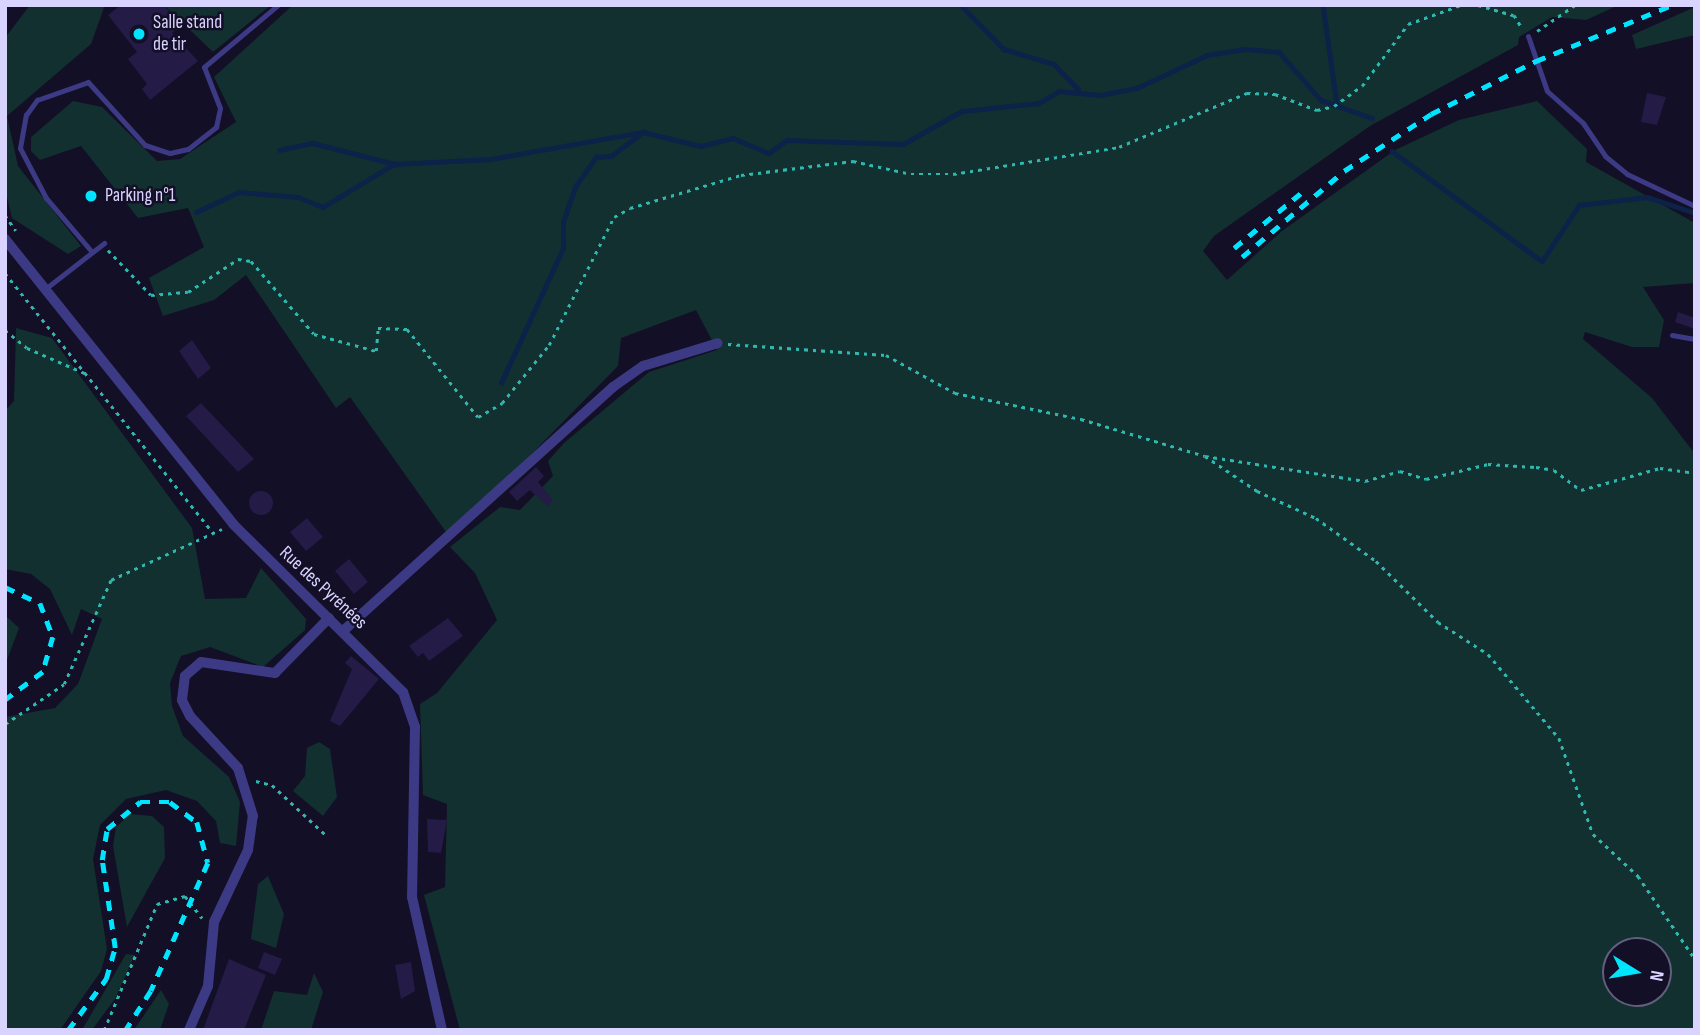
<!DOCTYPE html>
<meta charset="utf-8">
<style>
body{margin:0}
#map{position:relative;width:1700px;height:1035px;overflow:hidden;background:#130f26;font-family:"Sofia Sans Condensed",sans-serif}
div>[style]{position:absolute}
.green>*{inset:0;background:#12302f}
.stream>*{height:4.5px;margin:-2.25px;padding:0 2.25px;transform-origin:2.25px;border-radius:2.25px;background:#0c2248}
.building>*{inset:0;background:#241b47}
.round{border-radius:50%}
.path>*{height:2.5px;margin-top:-1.25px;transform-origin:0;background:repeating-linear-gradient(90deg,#2fb8b0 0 3.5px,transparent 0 8.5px)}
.lane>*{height:5px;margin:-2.5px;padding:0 2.5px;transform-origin:2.5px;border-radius:2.5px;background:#3d3a85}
.street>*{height:10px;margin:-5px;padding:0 5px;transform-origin:5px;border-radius:5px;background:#3d3a85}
.rail>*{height:4.5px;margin-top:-2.25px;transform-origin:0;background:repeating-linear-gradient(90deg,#00e5ff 0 10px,transparent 0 19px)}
.dots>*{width:19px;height:19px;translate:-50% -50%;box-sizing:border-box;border:4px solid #130f26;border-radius:50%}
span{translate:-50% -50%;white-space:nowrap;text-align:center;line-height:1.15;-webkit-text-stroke:5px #130f26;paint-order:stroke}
.poi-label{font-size:19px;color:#d9d4ff}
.left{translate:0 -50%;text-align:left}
.street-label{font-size:19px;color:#d9d4ff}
.frame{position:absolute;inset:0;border:7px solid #d9d4ff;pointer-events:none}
.north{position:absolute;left:1602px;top:937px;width:70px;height:70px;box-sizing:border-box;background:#130f26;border:2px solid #625e7d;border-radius:50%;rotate:101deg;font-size:19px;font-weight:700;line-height:28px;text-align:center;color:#d9d4ff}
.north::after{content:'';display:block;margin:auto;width:24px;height:32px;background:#00e5ff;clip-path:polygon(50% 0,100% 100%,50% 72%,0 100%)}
</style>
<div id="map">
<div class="green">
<i style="clip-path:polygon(30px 5px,105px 5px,91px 44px,7px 116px,18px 166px,81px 246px,68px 254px,12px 218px,5px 189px,5px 38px)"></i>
<i style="clip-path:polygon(164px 5px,271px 5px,213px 52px)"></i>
<i style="clip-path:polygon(evenodd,293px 5px,1619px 5px,1586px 20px,1552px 17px,1519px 37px,1518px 45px,1370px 126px,1214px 236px,1203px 251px,1227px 280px,1282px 231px,1395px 150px,1459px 120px,1537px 101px,1587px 149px,1586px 162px,1695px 223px,1695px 283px,1643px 287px,1664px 320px,1659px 347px,1632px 347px,1585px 332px,1583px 339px,1652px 398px,1695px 454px,1695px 1030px,460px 1030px,424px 895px,445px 887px,447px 804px,423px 795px,420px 704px,437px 693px,497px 620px,475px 573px,450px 547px,500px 507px,520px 510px,553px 476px,548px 461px,564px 443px,649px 372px,717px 350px,696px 310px,621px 338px,618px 366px,485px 501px,446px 532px,350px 397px,336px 408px,246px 275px,214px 300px,163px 316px,149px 278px,204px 247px,188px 208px,138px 218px,81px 146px,40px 160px,31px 151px,31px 137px,73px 101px,102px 107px,157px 161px,180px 159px,236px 122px,214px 77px,293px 5px,1616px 951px,1658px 951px,1658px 993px,1616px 993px,1616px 951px)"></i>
<i style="clip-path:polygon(1695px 7px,1695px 35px,1636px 49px,1632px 35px)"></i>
<i style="clip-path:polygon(16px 328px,52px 338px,192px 528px,205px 599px,246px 598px,261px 568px,306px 619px,305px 630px,263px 667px,210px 647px,181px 656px,170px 683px,172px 706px,183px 736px,229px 777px,240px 802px,236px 846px,220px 843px,216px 821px,197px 801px,166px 790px,126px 799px,100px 825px,93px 859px,107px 949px,101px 971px,60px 1030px,5px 1030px,5px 717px,55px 708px,78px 684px,102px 619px,81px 609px,72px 635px,50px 589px,31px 574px,5px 569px,5px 411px,14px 401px)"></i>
<i style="clip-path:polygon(5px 615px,19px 628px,5px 665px)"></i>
<i style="clip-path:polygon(319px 742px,330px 749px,337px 797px,323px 816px,293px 791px,305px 776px,307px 748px)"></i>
<i style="clip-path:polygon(130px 814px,152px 816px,164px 827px,165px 858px,127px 927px,113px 846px,116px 827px)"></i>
<i style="clip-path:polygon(268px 876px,284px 914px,276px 948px,251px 939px,258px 884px)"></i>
<i style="clip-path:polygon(126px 954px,135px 955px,115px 999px,92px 1030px,82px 1030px)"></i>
<i style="clip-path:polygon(314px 973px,323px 992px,311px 1030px,261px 1030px,274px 991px,307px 995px)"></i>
<i style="clip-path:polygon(161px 990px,169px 1004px,160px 1030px,134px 1030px)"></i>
</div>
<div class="stream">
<i style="left:961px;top:5px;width:62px;rotate:45.7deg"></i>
<i style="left:1004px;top:49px;width:52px;rotate:16.7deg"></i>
<i style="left:1054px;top:64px;width:35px;rotate:46deg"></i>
<i style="left:1323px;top:5px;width:100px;rotate:82deg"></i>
<i style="left:279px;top:150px;width:35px;rotate:-12deg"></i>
<i style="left:313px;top:143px;width:85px;rotate:14.4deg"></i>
<i style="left:395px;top:164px;width:96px;rotate:-3deg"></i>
<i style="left:491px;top:159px;width:154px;rotate:-10.1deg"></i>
<i style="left:643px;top:132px;width:60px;rotate:13.6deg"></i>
<i style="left:701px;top:146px;width:33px;rotate:-14deg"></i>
<i style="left:733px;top:138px;width:39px;rotate:23deg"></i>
<i style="left:769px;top:153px;width:22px;rotate:-36deg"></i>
<i style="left:787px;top:140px;width:116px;rotate:2deg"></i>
<i style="left:903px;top:144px;width:68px;rotate:-29.2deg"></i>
<i style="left:962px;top:111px;width:77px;rotate:-5.9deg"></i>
<i style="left:1039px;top:103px;width:23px;rotate:-31deg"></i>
<i style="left:1059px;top:91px;width:41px;rotate:5.6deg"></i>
<i style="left:1100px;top:95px;width:38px;rotate:-11deg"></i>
<i style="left:1137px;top:88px;width:77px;rotate:-25.2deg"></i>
<i style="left:1207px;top:55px;width:38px;rotate:-9deg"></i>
<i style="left:1245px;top:49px;width:34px;rotate:5deg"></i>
<i style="left:1279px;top:52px;width:64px;rotate:48.8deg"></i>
<i style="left:1321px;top:100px;width:54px;rotate:19.4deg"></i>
<i style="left:1392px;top:151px;width:186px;rotate:36.3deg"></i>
<i style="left:1542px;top:261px;width:67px;rotate:-56.5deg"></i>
<i style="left:1579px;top:205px;width:68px;rotate:-6.7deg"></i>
<i style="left:1647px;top:197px;width:51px;rotate:18.4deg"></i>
<i style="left:196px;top:212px;width:47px;rotate:-24.9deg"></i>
<i style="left:239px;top:192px;width:59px;rotate:4.8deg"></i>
<i style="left:298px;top:197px;width:27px;rotate:22deg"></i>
<i style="left:323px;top:207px;width:83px;rotate:-31.2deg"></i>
<i style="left:501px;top:383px;width:149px;rotate:-65.3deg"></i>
<i style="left:563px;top:248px;width:26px;rotate:-90deg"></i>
<i style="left:563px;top:222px;width:37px;rotate:-71deg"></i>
<i style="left:575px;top:187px;width:37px;rotate:-55deg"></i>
<i style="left:596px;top:157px;width:15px;rotate:-4deg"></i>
<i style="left:611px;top:156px;width:40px;rotate:-37deg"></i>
</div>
<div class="building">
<i style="clip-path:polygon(121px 5px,164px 5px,181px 26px,172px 33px,198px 61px,150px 100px,142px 89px,147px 84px,128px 59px,137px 52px,108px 15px)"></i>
<i style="clip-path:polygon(1647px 93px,1666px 97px,1657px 125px,1641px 122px)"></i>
<i style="clip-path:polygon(1678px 312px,1695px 318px,1695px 329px,1675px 322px)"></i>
<i style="clip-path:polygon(192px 340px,211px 368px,198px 379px,179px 351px)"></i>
<i style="clip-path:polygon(201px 403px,254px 459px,238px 472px,186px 416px)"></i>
<i style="clip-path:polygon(536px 467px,544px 476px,538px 482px,553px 500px,547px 506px,530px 490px,517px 501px,509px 492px)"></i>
<i class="round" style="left:249px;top:491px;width:24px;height:24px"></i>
<i style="clip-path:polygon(307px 518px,323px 537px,306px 551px,290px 532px)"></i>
<i style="clip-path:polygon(349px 559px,368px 582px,354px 594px,335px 571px)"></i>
<i style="clip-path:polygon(448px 618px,463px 636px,429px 661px,423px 653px,418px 657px,409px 646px)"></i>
<i style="clip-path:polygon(351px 656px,379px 679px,340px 726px,330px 721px,352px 669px,345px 663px)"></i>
<i style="clip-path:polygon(427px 819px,447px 820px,441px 853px,428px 852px)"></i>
<i style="clip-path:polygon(264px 952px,282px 959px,275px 975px,258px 968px)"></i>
<i style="clip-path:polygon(229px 959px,266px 975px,244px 1030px,203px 1030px)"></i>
<i style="clip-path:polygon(411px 962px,415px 991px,401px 999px,395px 965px)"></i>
</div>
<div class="path">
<i style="left:1478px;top:5px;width:37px;rotate:16deg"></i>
<i style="left:1514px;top:15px;width:15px;rotate:58deg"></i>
<i style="left:1537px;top:31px;width:46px;rotate:-34.4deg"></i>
<i style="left:5px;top:215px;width:19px;rotate:55deg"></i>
<i style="left:108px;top:250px;width:62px;rotate:46.3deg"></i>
<i style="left:151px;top:295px;width:37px;rotate:-5deg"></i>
<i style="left:188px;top:292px;width:60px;rotate:-33.4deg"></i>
<i style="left:238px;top:259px;width:13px;rotate:9deg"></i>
<i style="left:251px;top:261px;width:96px;rotate:49.2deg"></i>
<i style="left:314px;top:334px;width:64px;rotate:15.3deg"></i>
<i style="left:376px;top:351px;width:23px;rotate:-85deg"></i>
<i style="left:378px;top:328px;width:29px;rotate:2deg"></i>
<i style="left:407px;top:329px;width:113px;rotate:51.1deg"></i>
<i style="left:478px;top:417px;width:28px;rotate:-30deg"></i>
<i style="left:502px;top:403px;width:75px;rotate:-51deg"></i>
<i style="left:549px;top:345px;width:144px;rotate:-63.1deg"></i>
<i style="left:614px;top:217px;width:18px;rotate:-29deg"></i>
<i style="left:630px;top:208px;width:116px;rotate:-16.6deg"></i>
<i style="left:741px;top:175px;width:113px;rotate:-7.1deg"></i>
<i style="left:853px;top:161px;width:59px;rotate:12.6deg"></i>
<i style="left:911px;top:174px;width:42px"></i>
<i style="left:953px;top:174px;width:168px;rotate:-9.2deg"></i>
<i style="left:1119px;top:147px;width:139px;rotate:-22.9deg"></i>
<i style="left:1247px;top:93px;width:28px;rotate:2deg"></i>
<i style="left:1275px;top:94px;width:45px;rotate:20.9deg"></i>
<i style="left:1317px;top:110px;width:17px;rotate:-13deg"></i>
<i style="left:1334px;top:106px;width:34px;rotate:-36deg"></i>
<i style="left:1362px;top:86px;width:77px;rotate:-53.4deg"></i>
<i style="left:1408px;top:24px;width:56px;rotate:-19.7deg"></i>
<i style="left:5px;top:273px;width:333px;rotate:51.3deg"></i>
<i style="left:5px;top:330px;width:28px;rotate:39deg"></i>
<i style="left:27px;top:348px;width:68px;rotate:23.5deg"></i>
<i style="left:728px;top:344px;width:158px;rotate:4deg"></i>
<i style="left:886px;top:355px;width:79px;rotate:28.8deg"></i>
<i style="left:955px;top:393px;width:129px;rotate:11.7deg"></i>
<i style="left:1081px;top:419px;width:129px;rotate:16.6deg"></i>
<i style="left:1205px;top:456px;width:63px;rotate:33.9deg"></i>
<i style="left:1257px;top:491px;width:65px;rotate:24.6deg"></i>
<i style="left:1316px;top:518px;width:74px;rotate:35.6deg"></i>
<i style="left:1376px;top:561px;width:87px;rotate:44.5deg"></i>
<i style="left:1438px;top:622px;width:59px;rotate:32.6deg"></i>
<i style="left:1488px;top:654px;width:110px;rotate:49.8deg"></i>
<i style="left:1559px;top:738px;width:102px;rotate:70.5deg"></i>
<i style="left:1593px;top:834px;width:62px;rotate:43deg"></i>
<i style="left:1638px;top:876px;width:101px;rotate:55.5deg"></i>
<i style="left:1205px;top:456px;width:162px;rotate:8.9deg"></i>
<i style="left:1365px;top:481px;width:36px;rotate:-16deg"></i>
<i style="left:1400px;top:471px;width:27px;rotate:17deg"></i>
<i style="left:1426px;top:479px;width:64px;rotate:-13.6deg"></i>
<i style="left:1488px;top:464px;width:48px;rotate:3.6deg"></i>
<i style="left:1536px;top:467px;width:18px;rotate:9deg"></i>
<i style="left:1554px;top:470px;width:34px;rotate:37deg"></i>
<i style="left:1581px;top:490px;width:82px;rotate:-15.6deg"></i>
<i style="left:1660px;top:468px;width:35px;rotate:8deg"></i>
<i style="left:5px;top:724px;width:71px;rotate:-34.1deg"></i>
<i style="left:64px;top:684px;width:114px;rotate:-65.7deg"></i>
<i style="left:111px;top:580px;width:122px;rotate:-24.7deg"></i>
<i style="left:256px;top:781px;width:16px;rotate:14deg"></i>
<i style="left:272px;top:785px;width:76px;rotate:42.9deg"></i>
<i style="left:104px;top:1030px;width:137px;rotate:-67.2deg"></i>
<i style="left:157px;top:904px;width:29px;rotate:-16deg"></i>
<i style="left:185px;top:896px;width:28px;rotate:52deg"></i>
</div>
<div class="lane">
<i style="left:1528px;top:36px;width:58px;rotate:70.9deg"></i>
<i style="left:1547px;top:91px;width:48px;rotate:41.6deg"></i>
<i style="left:1583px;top:123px;width:40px;rotate:56deg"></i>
<i style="left:1605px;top:156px;width:28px;rotate:39deg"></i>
<i style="left:1627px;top:174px;width:75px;rotate:25.2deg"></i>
<i style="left:92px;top:252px;width:71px;rotate:-130.4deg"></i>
<i style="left:46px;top:198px;width:56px;rotate:-117.5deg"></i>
<i style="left:20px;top:148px;width:34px;rotate:-80deg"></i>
<i style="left:26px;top:115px;width:19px;rotate:-54deg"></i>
<i style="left:37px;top:100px;width:54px;rotate:-19.4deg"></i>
<i style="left:88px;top:82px;width:85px;rotate:47.9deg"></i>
<i style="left:145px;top:145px;width:26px;rotate:18deg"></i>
<i style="left:170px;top:153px;width:18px;rotate:-13deg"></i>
<i style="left:188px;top:149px;width:36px;rotate:-38deg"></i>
<i style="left:216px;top:127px;width:19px;rotate:-78deg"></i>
<i style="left:220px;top:108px;width:44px;rotate:-111.3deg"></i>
<i style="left:204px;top:67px;width:97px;rotate:-40deg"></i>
<i style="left:45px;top:289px;width:75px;rotate:-37.9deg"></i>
<i style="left:1672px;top:335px;width:23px;rotate:10deg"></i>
</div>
<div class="street">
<i style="left:5px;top:239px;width:365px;rotate:51.3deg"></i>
<i style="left:233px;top:524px;width:239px;rotate:44.7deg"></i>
<i style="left:403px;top:692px;width:37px;rotate:71deg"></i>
<i style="left:415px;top:727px;width:170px;rotate:91deg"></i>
<i style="left:412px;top:897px;width:136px;rotate:77.3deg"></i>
<i style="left:343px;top:631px;width:364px;rotate:-42.1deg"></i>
<i style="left:613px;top:387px;width:37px;rotate:-35deg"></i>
<i style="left:643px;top:366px;width:78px;rotate:-17deg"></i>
<i style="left:189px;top:1030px;width:48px;rotate:-66.6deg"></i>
<i style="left:208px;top:986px;width:64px;rotate:-84.6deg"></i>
<i style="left:214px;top:922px;width:80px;rotate:-64.7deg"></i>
<i style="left:248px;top:850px;width:34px;rotate:-82deg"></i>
<i style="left:253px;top:816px;width:50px;rotate:-107.4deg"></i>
<i style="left:238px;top:768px;width:71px;rotate:-132.7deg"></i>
<i style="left:190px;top:716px;width:18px;rotate:-117deg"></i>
<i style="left:182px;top:700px;width:24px;rotate:-83deg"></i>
<i style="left:185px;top:676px;width:21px;rotate:-41deg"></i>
<i style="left:201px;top:662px;width:75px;rotate:8.5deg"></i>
<i style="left:275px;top:673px;width:77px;rotate:-45.5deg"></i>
</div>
<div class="rail">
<i style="left:1234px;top:248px;width:87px;rotate:-39.4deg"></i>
<i style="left:1242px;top:257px;width:133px;rotate:-40.1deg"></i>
<i style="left:1344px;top:171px;width:104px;rotate:-33.2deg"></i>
<i style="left:1431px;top:114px;width:118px;rotate:-26.8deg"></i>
<i style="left:1536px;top:61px;width:147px;rotate:-22.4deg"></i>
<i style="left:5px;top:587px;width:38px;rotate:25deg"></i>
<i style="left:40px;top:603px;width:36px;rotate:69deg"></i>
<i style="left:53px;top:637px;width:36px;rotate:106deg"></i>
<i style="left:43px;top:672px;width:47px;rotate:143.6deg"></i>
<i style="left:68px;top:1030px;width:64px;rotate:-53.3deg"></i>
<i style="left:106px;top:979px;width:32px;rotate:-74deg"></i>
<i style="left:115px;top:948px;width:89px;rotate:-98.4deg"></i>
<i style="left:102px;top:860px;width:31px;rotate:-81deg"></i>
<i style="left:107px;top:829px;width:43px;rotate:-39.3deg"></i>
<i style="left:140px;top:802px;width:30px"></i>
<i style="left:170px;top:802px;width:34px;rotate:37deg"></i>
<i style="left:197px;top:822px;width:42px;rotate:75deg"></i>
<i style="left:208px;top:863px;width:140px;rotate:114deg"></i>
<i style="left:151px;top:991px;width:46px;rotate:122.7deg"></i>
</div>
<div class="dots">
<i style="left:139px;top:34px;background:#00e5ff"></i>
<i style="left:91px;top:196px;background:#00e5ff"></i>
</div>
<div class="poi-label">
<span class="left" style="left:153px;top:34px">Salle stand<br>de tir</span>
<span class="left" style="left:105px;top:196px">Parking n°1</span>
</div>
<div class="street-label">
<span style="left:323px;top:588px;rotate:43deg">Rue des Pyrénées</span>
</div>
<div class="frame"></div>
<div class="north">N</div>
</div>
